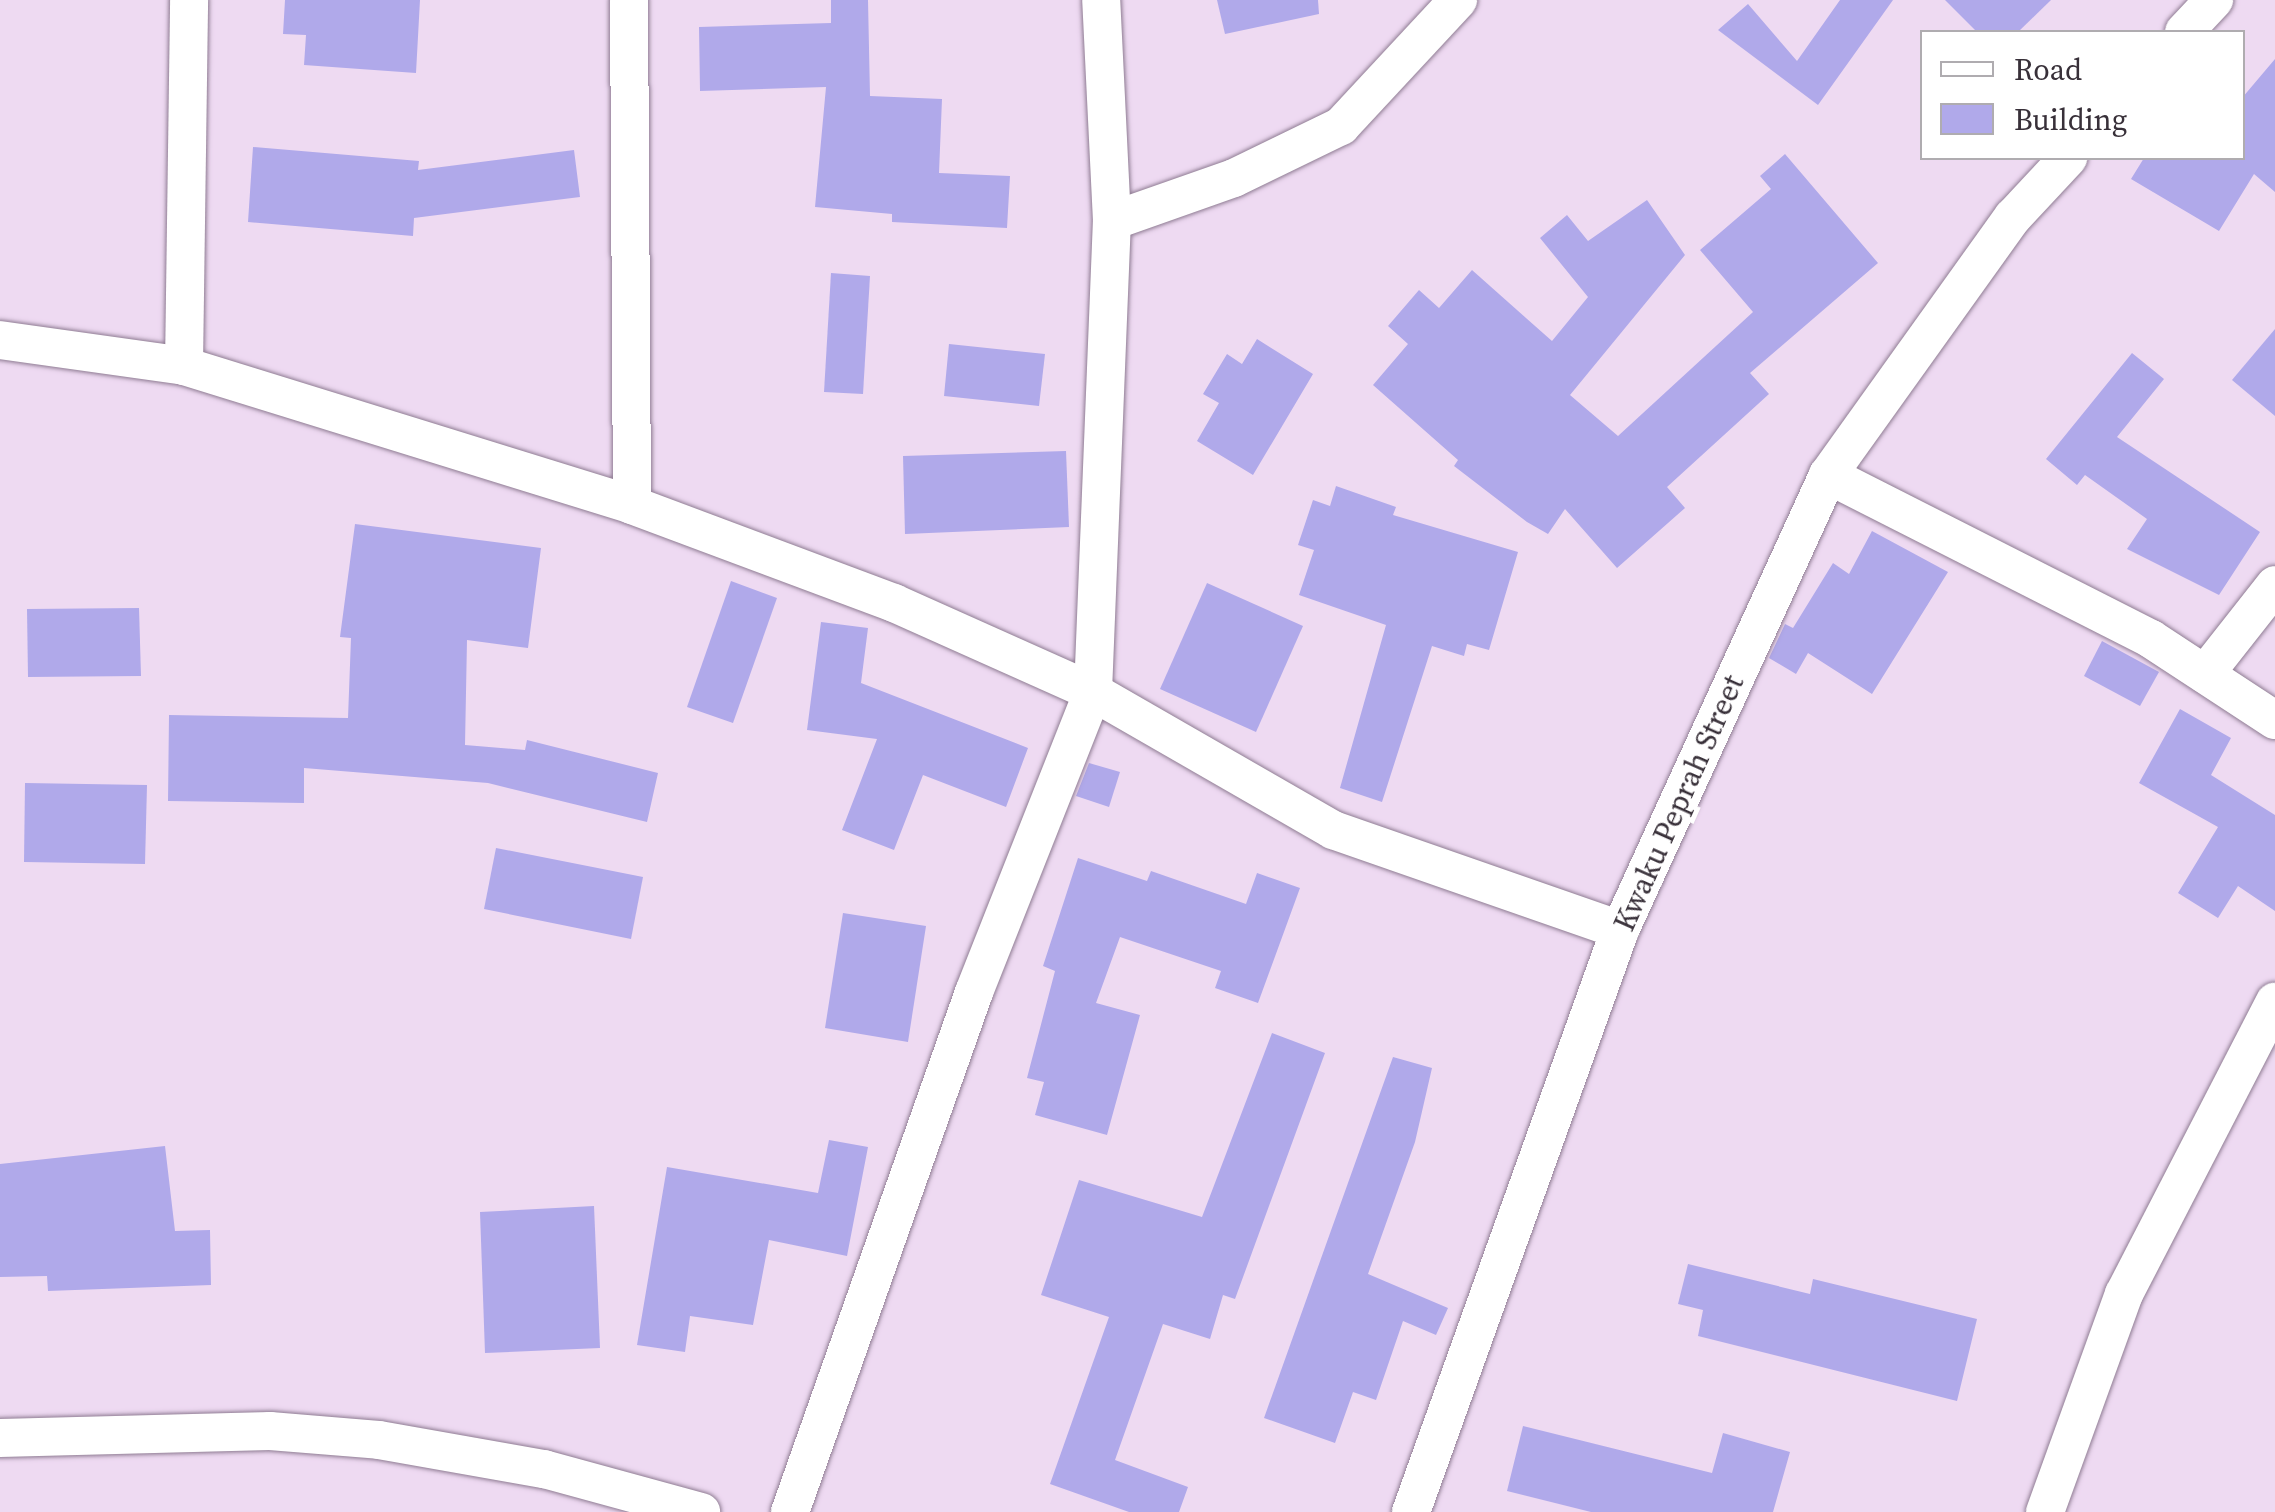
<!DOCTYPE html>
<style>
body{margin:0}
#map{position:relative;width:2275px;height:1512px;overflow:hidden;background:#eedaf2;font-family:"Source Serif 4",serif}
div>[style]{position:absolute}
.building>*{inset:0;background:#b0a9ea}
.roads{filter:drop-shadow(0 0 2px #8f7c93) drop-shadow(0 0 2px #8f7c93)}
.minor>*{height:38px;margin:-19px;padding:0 19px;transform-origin:19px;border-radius:19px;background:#fff}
span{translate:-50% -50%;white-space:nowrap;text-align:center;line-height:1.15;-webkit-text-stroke:10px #fff;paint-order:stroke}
.street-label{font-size:30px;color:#383039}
.legend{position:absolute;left:1920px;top:30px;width:325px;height:130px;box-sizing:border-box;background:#fff;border:2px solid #afacb0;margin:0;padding:12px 18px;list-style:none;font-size:30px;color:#383039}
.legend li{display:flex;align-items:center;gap:20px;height:50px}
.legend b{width:50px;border:2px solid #afacb0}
</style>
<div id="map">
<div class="building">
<i style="clip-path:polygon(285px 0,420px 0,416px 73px,304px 65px,306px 35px,283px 34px)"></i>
<i style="clip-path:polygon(831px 0,868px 0,870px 96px,942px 99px,939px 173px,1010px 176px,1007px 228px,892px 222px,892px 214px,815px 207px,826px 87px,700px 91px,699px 27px,831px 23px)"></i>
<i style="clip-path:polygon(1217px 0,1318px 0,1319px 14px,1225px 34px)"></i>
<i style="clip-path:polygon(1840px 0,1893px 0,1818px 105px,1718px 30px,1748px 4px,1797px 61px)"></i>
<i style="clip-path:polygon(1945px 0,2051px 0,2018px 32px,1977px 32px)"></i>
<i style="clip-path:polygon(2275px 59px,2275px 192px,2254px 174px,2219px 231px,2131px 179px,2144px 158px,2242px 158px,2242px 98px)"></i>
<i style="clip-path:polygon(253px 147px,419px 161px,418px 170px,574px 150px,580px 197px,414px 218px,413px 236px,248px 222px)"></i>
<i style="clip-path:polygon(1785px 154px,1878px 263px,1750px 373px,1769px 394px,1667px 487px,1685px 508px,1617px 568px,1565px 509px,1548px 534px,1527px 522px,1454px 466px,1458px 460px,1373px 385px,1408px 344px,1388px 326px,1419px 290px,1439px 308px,1472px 270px,1552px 341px,1588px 297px,1540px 238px,1567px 215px,1588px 241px,1647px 200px,1685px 255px,1570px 395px,1618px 436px,1753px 312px,1700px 250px,1771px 189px,1760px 176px)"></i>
<i style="clip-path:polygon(831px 273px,870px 276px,863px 394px,824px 392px)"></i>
<i style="clip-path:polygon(2275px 329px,2275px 416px,2232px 380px)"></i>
<i style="clip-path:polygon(1257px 339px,1313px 374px,1253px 475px,1197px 441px,1219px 403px,1203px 394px,1227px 354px,1242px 364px)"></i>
<i style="clip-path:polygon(949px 344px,1045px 354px,1039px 406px,944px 396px)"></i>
<i style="clip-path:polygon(2132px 353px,2164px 379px,2117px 437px,2260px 532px,2219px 595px,2127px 549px,2147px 519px,2085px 475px,2077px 485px,2046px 459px)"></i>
<i style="clip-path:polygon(1066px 451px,1069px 527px,905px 534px,903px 456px)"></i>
<i style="clip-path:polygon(1336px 486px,1396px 507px,1393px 515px,1518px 552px,1489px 650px,1467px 644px,1464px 656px,1432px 646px,1382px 802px,1340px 788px,1386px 625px,1299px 595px,1314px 550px,1298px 545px,1313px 500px,1330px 506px)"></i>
<i style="clip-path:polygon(355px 524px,541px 548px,528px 648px,467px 640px,465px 745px,525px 750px,527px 740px,658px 773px,647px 822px,488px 783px,304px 768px,304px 803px,168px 801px,169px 715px,348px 718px,351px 638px,340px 637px)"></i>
<i style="clip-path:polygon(1872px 531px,1948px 572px,1872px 694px,1808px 653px,1796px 674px,1769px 658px,1785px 624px,1793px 628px,1833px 563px,1849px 574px)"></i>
<i style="clip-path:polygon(731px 581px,777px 598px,733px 723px,687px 707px)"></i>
<i style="clip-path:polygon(1207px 583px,1303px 626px,1256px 732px,1160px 689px)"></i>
<i style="clip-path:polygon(139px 608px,141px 676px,28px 677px,27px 609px)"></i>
<i style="clip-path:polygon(821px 622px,868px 628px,861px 683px,1028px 748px,1006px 807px,923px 775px,894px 850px,842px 830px,877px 739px,807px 730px)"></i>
<i style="clip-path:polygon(2102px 641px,2159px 672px,2140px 706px,2084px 676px)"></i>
<i style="clip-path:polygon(2180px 709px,2231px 738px,2211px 775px,2275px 815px,2275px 911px,2238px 886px,2218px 918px,2178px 893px,2218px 827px,2139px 783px)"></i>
<i style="clip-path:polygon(1089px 763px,1120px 772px,1109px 807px,1076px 796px)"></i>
<i style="clip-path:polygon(25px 783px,147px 785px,145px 864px,24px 862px)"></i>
<i style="clip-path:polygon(496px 848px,643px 877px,631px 939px,484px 909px)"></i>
<i style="clip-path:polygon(1078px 858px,1147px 881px,1151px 871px,1246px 904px,1257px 873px,1300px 888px,1258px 1003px,1215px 988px,1221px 971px,1120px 937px,1096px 1003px,1140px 1015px,1107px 1135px,1035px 1115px,1044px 1082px,1027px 1078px,1055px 971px,1043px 966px)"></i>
<i style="clip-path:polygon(843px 913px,926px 926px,908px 1042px,825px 1028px)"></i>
<i style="clip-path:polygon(1272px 1033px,1325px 1053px,1235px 1299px,1223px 1295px,1210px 1339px,1163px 1324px,1115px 1460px,1188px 1487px,1179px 1512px,1129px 1512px,1050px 1484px,1109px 1317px,1041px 1295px,1079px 1180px,1202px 1217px)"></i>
<i style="clip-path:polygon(1393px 1057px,1432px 1068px,1415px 1142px,1368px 1274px,1448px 1308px,1436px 1335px,1403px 1321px,1376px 1400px,1353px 1392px,1335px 1443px,1264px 1418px)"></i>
<i style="clip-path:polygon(829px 1140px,868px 1147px,847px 1256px,769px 1240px,753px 1325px,690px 1316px,685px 1352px,637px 1345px,667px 1167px,818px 1193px)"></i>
<i style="clip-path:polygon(165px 1146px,175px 1231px,210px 1230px,211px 1285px,48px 1291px,47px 1276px,0 1277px,0 1164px)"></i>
<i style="clip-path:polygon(594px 1206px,600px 1348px,485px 1353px,480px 1212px)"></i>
<i style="clip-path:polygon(1688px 1264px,1810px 1294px,1813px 1279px,1977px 1319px,1957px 1401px,1698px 1336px,1703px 1310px,1678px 1304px)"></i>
<i style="clip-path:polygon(1523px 1426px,1712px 1473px,1723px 1433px,1790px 1452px,1773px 1512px,1591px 1512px,1507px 1491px)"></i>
</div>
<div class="roads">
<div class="minor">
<i style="left:629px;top:0;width:505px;rotate:89.66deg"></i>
<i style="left:2184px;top:32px;width:44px;rotate:-46.8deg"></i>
<i style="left:1112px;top:221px;width:129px;rotate:-19.4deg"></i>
<i style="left:1234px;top:178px;width:119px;rotate:-25.9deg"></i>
<i style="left:1341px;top:126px;width:172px;rotate:-47.1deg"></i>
<i style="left:0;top:340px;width:186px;rotate:8deg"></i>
<i style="left:184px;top:366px;width:469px;rotate:17.2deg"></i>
<i style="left:632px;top:505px;width:280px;rotate:20.5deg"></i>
<i style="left:894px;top:603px;width:218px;rotate:24.1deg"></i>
<i style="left:1093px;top:692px;width:277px;rotate:29.9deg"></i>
<i style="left:1333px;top:830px;width:304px;rotate:19.2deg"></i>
<i style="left:184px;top:366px;width:366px;rotate:-89.2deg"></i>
<i style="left:1828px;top:475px;width:362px;rotate:26.9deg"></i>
<i style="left:2151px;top:639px;width:148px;rotate:33.2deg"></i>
<i style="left:2205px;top:674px;width:113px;rotate:-51.8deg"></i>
<i style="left:0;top:1438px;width:270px;rotate:-1.5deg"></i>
<i style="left:270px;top:1431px;width:109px;rotate:4.7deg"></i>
<i style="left:379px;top:1440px;width:168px;rotate:10deg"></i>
<i style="left:544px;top:1469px;width:163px;rotate:15.3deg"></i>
<i style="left:790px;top:1512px;width:552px;rotate:-70.51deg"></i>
<i style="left:974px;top:992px;width:323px;rotate:-68.4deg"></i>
<i style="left:1093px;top:692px;width:471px;rotate:-87.7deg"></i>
<i style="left:1112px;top:221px;width:221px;rotate:-92.8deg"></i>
<i style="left:1411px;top:1512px;width:618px;rotate:-70.25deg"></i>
<i style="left:1620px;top:930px;width:500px;rotate:-65.43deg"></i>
<i style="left:1828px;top:475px;width:317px;rotate:-54.4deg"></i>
<i style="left:2013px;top:217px;width:81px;rotate:-47deg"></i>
<i style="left:2045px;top:1512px;width:232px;rotate:-70.1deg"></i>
<i style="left:2124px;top:1294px;width:329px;rotate:-62.7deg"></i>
</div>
</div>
<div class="street-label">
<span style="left:1679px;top:803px;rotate:-66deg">Kwaku Peprah Street</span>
</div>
<ul class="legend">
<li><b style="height:12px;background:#fff"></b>Road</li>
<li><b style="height:28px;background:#b0a9ea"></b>Building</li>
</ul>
</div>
